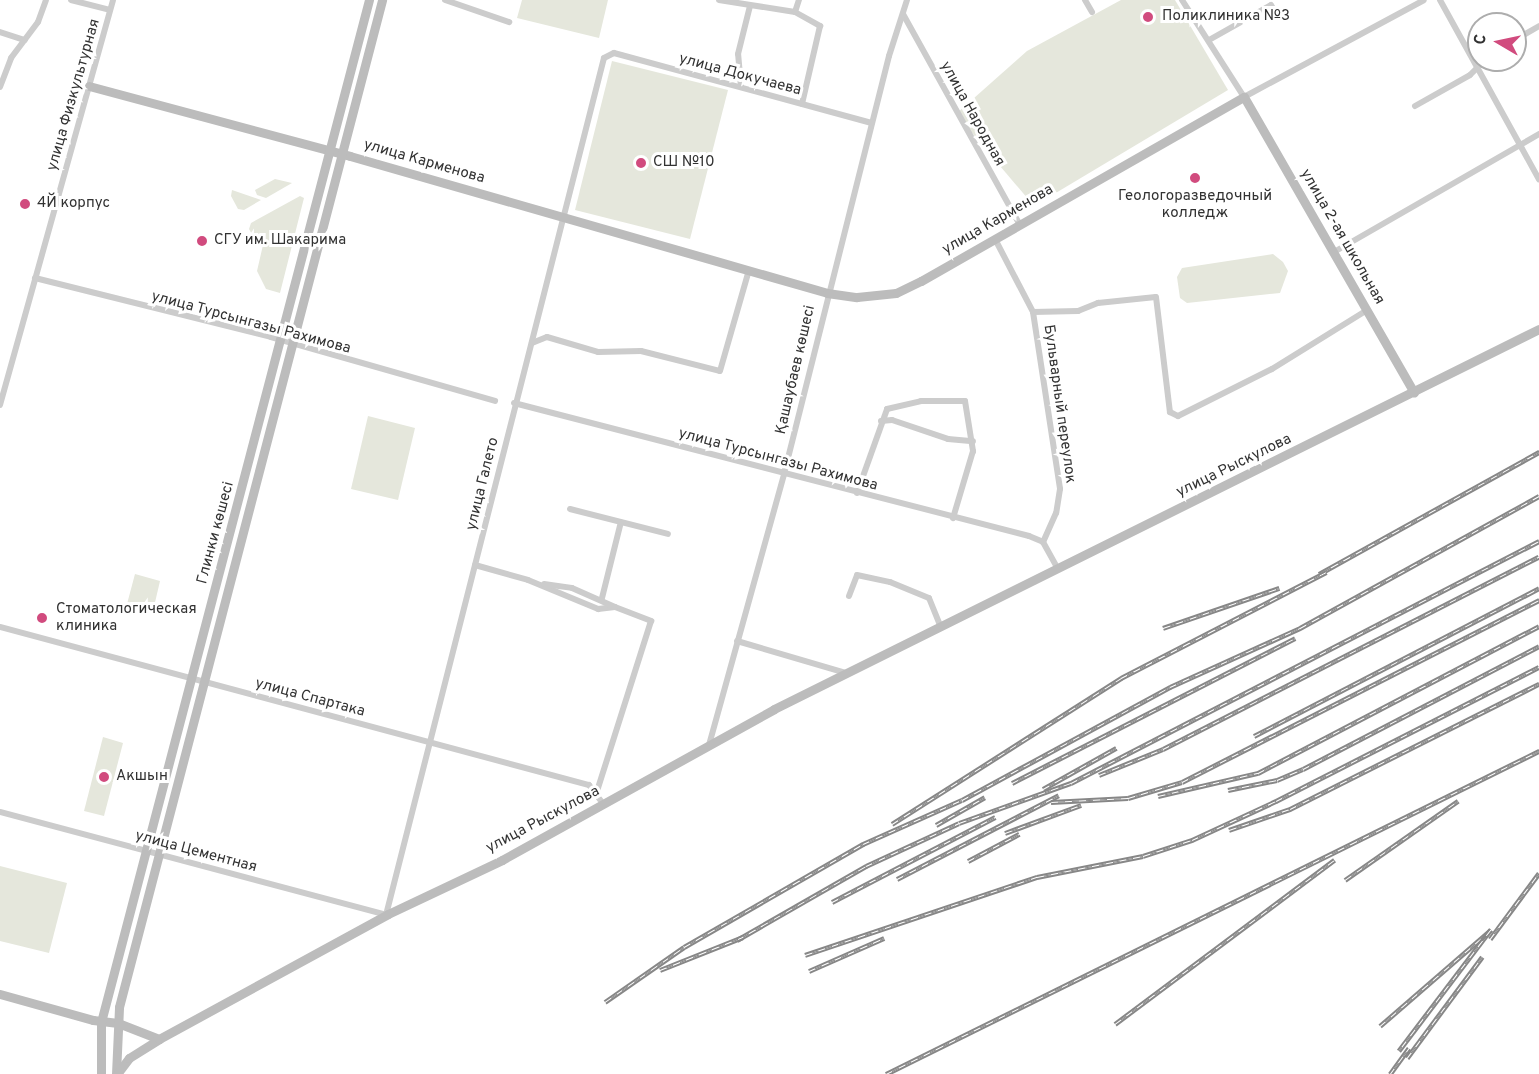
<!DOCTYPE html>
<meta charset="utf-8">
<style>
body{margin:0}
#map{position:relative;width:1539px;height:1074px;overflow:hidden;background:#fff;font-family:Overpass,sans-serif}
div>[style]{position:absolute}
.green>*{inset:0;background:#e5e7dc}
.street>*{height:6px;margin:-3px;padding:0 3px;transform-origin:3px;border-radius:3px;background:#ccc}
.secondary>*{height:9px;margin:-4.5px;padding:0 4.5px;transform-origin:4.5px;border-radius:4.5px;background:#bcbcbc}
.rail>*{height:4.5px;margin-top:-2.25px;transform-origin:0;background:repeating-linear-gradient(90deg,#fff 0 7px,#878787 0 14px);box-sizing:border-box;border-block:2px solid #878787}
.dots>*{width:16px;height:16px;translate:-50% -50%;box-sizing:border-box;border:3px solid #fff;border-radius:50%}
span{translate:-50% -50%;white-space:nowrap;text-align:center;line-height:1.15;-webkit-text-stroke:6px #fff;paint-order:stroke}
.poi-label{font-size:15px;color:#323232}
.left{translate:0 -50%;text-align:left}
.street-label{font-size:15px;color:#323232}
.north{position:absolute;left:1467px;top:12px;width:60px;height:60px;box-sizing:border-box;background:#fff;border:2px solid #adadad;border-radius:50%;rotate:279deg;font-size:16px;font-weight:700;line-height:24px;text-align:center;color:#323232}
.north::after{content:'';display:block;margin:auto;width:21px;height:27px;background:#d14b7e;clip-path:polygon(50% 0,100% 100%,50% 72%,0 100%)}
</style>
<div id="map">
<div class="green">
<i style="clip-path:polygon(522px 0,608px 0,599px 38px,517px 18px)"></i>
<i style="clip-path:polygon(1121px 0,1175px 0,1228px 90px,1034px 206px,956px 114px,1027px 51px)"></i>
<i style="clip-path:polygon(612px 61px,728px 90px,690px 239px,575px 210px)"></i>
<i style="clip-path:polygon(275px 179px,292px 183px,266px 198px,257px 195px,255px 190px)"></i>
<i style="clip-path:polygon(232px 190px,261px 200px,244px 210px,238px 209px,231px 196px)"></i>
<i style="clip-path:polygon(300px 196px,304px 198px,280px 293px,266px 289px,257px 271px,263px 245px,256px 242px,249px 229px,251px 223px)"></i>
<i style="clip-path:polygon(1273px 254px,1283px 262px,1288px 271px,1280px 293px,1187px 303px,1180px 298px,1177px 277px,1182px 268px)"></i>
<i style="clip-path:polygon(368px 416px,415px 428px,398px 500px,351px 489px)"></i>
<i style="clip-path:polygon(135px 574px,160px 581px,153px 611px,127px 604px)"></i>
<i style="clip-path:polygon(103px 737px,123px 743px,104px 816px,84px 811px)"></i>
<i style="clip-path:polygon(0 866px,67px 883px,49px 953px,0 941px)"></i>
</div>
<div class="street">
<i style="left:71px;top:0;width:40px;rotate:14.4deg"></i>
<i style="left:445px;top:0;width:68px;rotate:19deg"></i>
<i style="left:719px;top:0;width:77px;rotate:9deg"></i>
<i style="left:795px;top:12px;width:29px;rotate:29deg"></i>
<i style="left:820px;top:26px;width:80px;rotate:103deg"></i>
<i style="left:1085px;top:0;width:14px;rotate:60deg"></i>
<i style="left:1182px;top:0;width:115px;rotate:57.4deg"></i>
<i style="left:1244px;top:97px;width:204px;rotate:-28.3deg"></i>
<i style="left:1440px;top:0;width:205px;rotate:61.1deg"></i>
<i style="left:795px;top:12px;width:13px;rotate:-72deg"></i>
<i style="left:903px;top:14px;width:241px;rotate:61deg"></i>
<i style="left:0;top:32px;width:26px;rotate:18deg"></i>
<i style="left:1209px;top:40px;width:71px;rotate:-29.4deg"></i>
<i style="left:1271px;top:5px;width:13px;rotate:58deg"></i>
<i style="left:1515px;top:40px;width:28px;rotate:-30deg"></i>
<i style="left:0;top:87px;width:31px;rotate:-69deg"></i>
<i style="left:11px;top:58px;width:45px;rotate:-53.1deg"></i>
<i style="left:38px;top:22px;width:23px;rotate:-70deg"></i>
<i style="left:741px;top:87px;width:33px;rotate:-95deg"></i>
<i style="left:738px;top:54px;width:49px;rotate:-76deg"></i>
<i style="left:1415px;top:106px;width:63px;rotate:-29.4deg"></i>
<i style="left:1470px;top:75px;width:21px;rotate:-45deg"></i>
<i style="left:995px;top:239px;width:82px;rotate:62.5deg"></i>
<i style="left:1033px;top:312px;width:179px;rotate:81.3deg"></i>
<i style="left:1060px;top:489px;width:24px;rotate:99deg"></i>
<i style="left:1056px;top:513px;width:32px;rotate:114deg"></i>
<i style="left:1334px;top:252px;width:237px;rotate:-29.9deg"></i>
<i style="left:35px;top:278px;width:243px;rotate:14deg"></i>
<i style="left:271px;top:337px;width:233px;rotate:15.9deg"></i>
<i style="left:1033px;top:312px;width:45px;rotate:-1.3deg"></i>
<i style="left:1078px;top:311px;width:22px;rotate:-22deg"></i>
<i style="left:1098px;top:303px;width:58px;rotate:-5.9deg"></i>
<i style="left:1156px;top:297px;width:116px;rotate:83.1deg"></i>
<i style="left:1170px;top:412px;width:9px;rotate:27deg"></i>
<i style="left:1178px;top:416px;width:105px;rotate:-26.6deg"></i>
<i style="left:1272px;top:369px;width:112px;rotate:-31.8deg"></i>
<i style="left:532px;top:343px;width:16px;rotate:-22deg"></i>
<i style="left:547px;top:337px;width:53px;rotate:16.4deg"></i>
<i style="left:598px;top:352px;width:43px;rotate:-1.3deg"></i>
<i style="left:641px;top:351px;width:81px;rotate:14.2deg"></i>
<i style="left:720px;top:371px;width:105px;rotate:-74deg"></i>
<i style="left:514px;top:403px;width:532px;rotate:14.48deg"></i>
<i style="left:1029px;top:536px;width:15px;rotate:23deg"></i>
<i style="left:1043px;top:542px;width:31px;rotate:61deg"></i>
<i style="left:0;top:405px;width:420px;rotate:-74.4deg"></i>
<i style="left:881px;top:421px;width:11px;rotate:-5deg"></i>
<i style="left:892px;top:420px;width:59px;rotate:18.7deg"></i>
<i style="left:948px;top:439px;width:25px;rotate:5deg"></i>
<i style="left:857px;top:493px;width:89px;rotate:-70.3deg"></i>
<i style="left:887px;top:409px;width:35px;rotate:-13deg"></i>
<i style="left:921px;top:401px;width:44px"></i>
<i style="left:965px;top:401px;width:51px;rotate:80.9deg"></i>
<i style="left:973px;top:451px;width:70px;rotate:106.6deg"></i>
<i style="left:570px;top:509px;width:101px;rotate:14.3deg"></i>
<i style="left:475px;top:565px;width:55px;rotate:15.8deg"></i>
<i style="left:528px;top:580px;width:76px;rotate:22.5deg"></i>
<i style="left:598px;top:609px;width:17px;rotate:-7deg"></i>
<i style="left:615px;top:607px;width:39px;rotate:21deg"></i>
<i style="left:651px;top:621px;width:178px;rotate:107.6deg"></i>
<i style="left:544px;top:584px;width:28px;rotate:8deg"></i>
<i style="left:572px;top:588px;width:47px;rotate:23.8deg"></i>
<i style="left:849px;top:596px;width:22px;rotate:-69deg"></i>
<i style="left:857px;top:575px;width:34px;rotate:12deg"></i>
<i style="left:890px;top:582px;width:42px;rotate:22.3deg"></i>
<i style="left:929px;top:598px;width:31px;rotate:68deg"></i>
<i style="left:602px;top:598px;width:78px;rotate:-76deg"></i>
<i style="left:0;top:627px;width:610px;rotate:15.02deg"></i>
<i style="left:589px;top:785px;width:25px;rotate:53deg"></i>
<i style="left:737px;top:641px;width:114px;rotate:16.4deg"></i>
<i style="left:709px;top:745px;width:281px;rotate:-74.5deg"></i>
<i style="left:784px;top:474px;width:431px;rotate:-75.9deg"></i>
<i style="left:889px;top:56px;width:59px;rotate:-72.2deg"></i>
<i style="left:0;top:812px;width:400px;rotate:14.9deg"></i>
<i style="left:386px;top:915px;width:884px;rotate:-75.73deg"></i>
<i style="left:604px;top:58px;width:11px;rotate:-27deg"></i>
<i style="left:614px;top:53px;width:267px;rotate:15.2deg"></i>
</div>
<div class="secondary">
<i style="left:89px;top:86px;width:270px;rotate:15deg"></i>
<i style="left:350px;top:156px;width:496px;rotate:16deg"></i>
<i style="left:827px;top:293px;width:30px;rotate:8deg"></i>
<i style="left:857px;top:297px;width:39px;rotate:-6deg"></i>
<i style="left:896px;top:293px;width:28px;rotate:-26deg"></i>
<i style="left:921px;top:281px;width:372px;rotate:-29.7deg"></i>
<i style="left:1244px;top:97px;width:341px;rotate:60.1deg"></i>
<i style="left:0;top:994px;width:97px;rotate:15.6deg"></i>
<i style="left:93px;top:1020px;width:25px;rotate:7deg"></i>
<i style="left:118px;top:1023px;width:44px;rotate:21.3deg"></i>
<i style="left:101px;top:1074px;width:52px;rotate:-90deg"></i>
<i style="left:101px;top:1022px;width:1057px;rotate:-75.31deg"></i>
<i style="left:116px;top:1074px;width:67px;rotate:-87.4deg"></i>
<i style="left:119px;top:1007px;width:1041px;rotate:-75.36deg"></i>
<i style="left:117px;top:1074px;width:20px;rotate:-53deg"></i>
<i style="left:129px;top:1058px;width:36px;rotate:-32deg"></i>
<i style="left:159px;top:1039px;width:261px;rotate:-28.6deg"></i>
<i style="left:388px;top:914px;width:126px;rotate:-25.3deg"></i>
<i style="left:502px;top:860px;width:311px;rotate:-29deg"></i>
<i style="left:774px;top:709px;width:854px;rotate:-26.42deg"></i>
</div>
<div class="rail">
<i style="left:1319px;top:574px;width:252px;rotate:-29deg"></i>
<i style="left:1163px;top:628px;width:123px;rotate:-19deg"></i>
<i style="left:1254px;top:736px;width:321px;rotate:-27.4deg"></i>
<i style="left:1099px;top:775px;width:69px;rotate:-22.1deg"></i>
<i style="left:1163px;top:749px;width:422px;rotate:-27.1deg"></i>
<i style="left:1012px;top:783px;width:318px;rotate:-27.1deg"></i>
<i style="left:1043px;top:789px;width:84px;rotate:-29.3deg"></i>
<i style="left:1228px;top:790px;width:50px;rotate:-11.5deg"></i>
<i style="left:1277px;top:780px;width:28px;rotate:-23deg"></i>
<i style="left:1303px;top:769px;width:266px;rotate:-27.5deg"></i>
<i style="left:1158px;top:796px;width:103px;rotate:-13deg"></i>
<i style="left:1258px;top:773px;width:317px;rotate:-27.6deg"></i>
<i style="left:1051px;top:802px;width:77px;rotate:-3deg"></i>
<i style="left:1128px;top:798px;width:56px;rotate:-16.5deg"></i>
<i style="left:1182px;top:782px;width:401px;rotate:-27deg"></i>
<i style="left:892px;top:824px;width:272px;rotate:-32.5deg"></i>
<i style="left:1121px;top:678px;width:231px;rotate:-27.3deg"></i>
<i style="left:936px;top:825px;width:56px;rotate:-29.7deg"></i>
<i style="left:1229px;top:830px;width:65px;rotate:-19deg"></i>
<i style="left:1290px;top:809px;width:279px;rotate:-26.7deg"></i>
<i style="left:1005px;top:833px;width:81px;rotate:-20.2deg"></i>
<i style="left:968px;top:861px;width:58px;rotate:-27.9deg"></i>
<i style="left:897px;top:879px;width:182px;rotate:-27.4deg"></i>
<i style="left:1345px;top:880px;width:138px;rotate:-35deg"></i>
<i style="left:832px;top:902px;width:184px;rotate:-27.5deg"></i>
<i style="left:1490px;top:939px;width:82px;rotate:-53.4deg"></i>
<i style="left:737px;top:940px;width:149px;rotate:-29.8deg"></i>
<i style="left:866px;top:866px;width:102px;rotate:-24.8deg"></i>
<i style="left:959px;top:823px;width:119px;rotate:-19.7deg"></i>
<i style="left:1071px;top:783px;width:527px;rotate:-27.34deg"></i>
<i style="left:805px;top:955px;width:245px;rotate:-18.6deg"></i>
<i style="left:1037px;top:877px;width:108px;rotate:-11.2deg"></i>
<i style="left:1143px;top:856px;width:52px;rotate:-18.1deg"></i>
<i style="left:1192px;top:840px;width:93px;rotate:-24.9deg"></i>
<i style="left:1276px;top:801px;width:295px;rotate:-27deg"></i>
<i style="left:660px;top:970px;width:89px;rotate:-21.7deg"></i>
<i style="left:809px;top:971px;width:82px;rotate:-23.7deg"></i>
<i style="left:605px;top:1002px;width:96px;rotate:-34.8deg"></i>
<i style="left:684px;top:947px;width:207px;rotate:-29.9deg"></i>
<i style="left:863px;top:844px;width:108px;rotate:-24deg"></i>
<i style="left:962px;top:800px;width:237px;rotate:-28.5deg"></i>
<i style="left:1170px;top:687px;width:143px;rotate:-24.4deg"></i>
<i style="left:1300px;top:628px;width:273px;rotate:-28.9deg"></i>
<i style="left:1115px;top:1024px;width:274px;rotate:-36.8deg"></i>
<i style="left:1380px;top:1026px;width:147px;rotate:-40.9deg"></i>
<i style="left:1491px;top:930px;width:152px;rotate:127.2deg"></i>
<i style="left:1407px;top:1058px;width:126px;rotate:-53.4deg"></i>
<i style="left:886px;top:1074px;width:729px;rotate:-26.32deg"></i>
<i style="left:1390px;top:1074px;width:32px;rotate:-54deg"></i>
</div>
<div class="dots">
<i style="left:1148px;top:17px;background:#d14b7e"></i>
<i style="left:641px;top:163px;background:#d14b7e"></i>
<i style="left:1195px;top:178px;background:#d14b7e"></i>
<i style="left:25px;top:204px;background:#d14b7e"></i>
<i style="left:202px;top:241px;background:#d14b7e"></i>
<i style="left:42px;top:618px;background:#d14b7e"></i>
<i style="left:104px;top:777px;background:#d14b7e"></i>
</div>
<div class="poi-label">
<span class="left" style="left:1162px;top:17px">Поликлиника №3</span>
<span class="left" style="left:653px;top:163px">СШ №10</span>
<span style="left:1195px;top:205px">Геологоразведочный<br>колледж</span>
<span class="left" style="left:37px;top:204px">4Й корпус</span>
<span class="left" style="left:214px;top:241px">СГУ им. Шакарима</span>
<span class="left" style="left:56px;top:618px">Стоматологическая<br>клиника</span>
<span class="left" style="left:116px;top:777px">Акшын</span>
</div>
<div class="street-label">
<span style="left:740px;top:75px;rotate:15deg">улица Докучаева</span>
<span style="left:74px;top:95px;rotate:-74deg">улица Физкультурная</span>
<span style="left:972px;top:114px;rotate:61deg">улица Народная</span>
<span style="left:424px;top:162px;rotate:16deg">улица Карменова</span>
<span style="left:998px;top:220px;rotate:-30deg">улица Карменова</span>
<span style="left:1342px;top:237px;rotate:60deg">улица 2-ая школьная</span>
<span style="left:251px;top:323px;rotate:15deg">улица Турсынгазы Рахимова</span>
<span style="left:796px;top:370px;rotate:-77deg">Қашаубаев көшесі</span>
<span style="left:1059px;top:404px;rotate:82deg">Бульварный переулок</span>
<span style="left:778px;top:460px;rotate:15deg">улица Турсынгазы Рахимова</span>
<span style="left:1234px;top:466px;rotate:-26deg">улица Рыскулова</span>
<span style="left:483px;top:484px;rotate:-76deg">улица Галето</span>
<span style="left:216px;top:533px;rotate:-75deg">Глинки көшесі</span>
<span style="left:310px;top:698px;rotate:15deg">улица Спартака</span>
<span style="left:543px;top:820px;rotate:-28deg">улица Рыскулова</span>
<span style="left:196px;top:852px;rotate:15deg">улица Цементная</span>
</div>
<div class="north">С</div>
</div>
